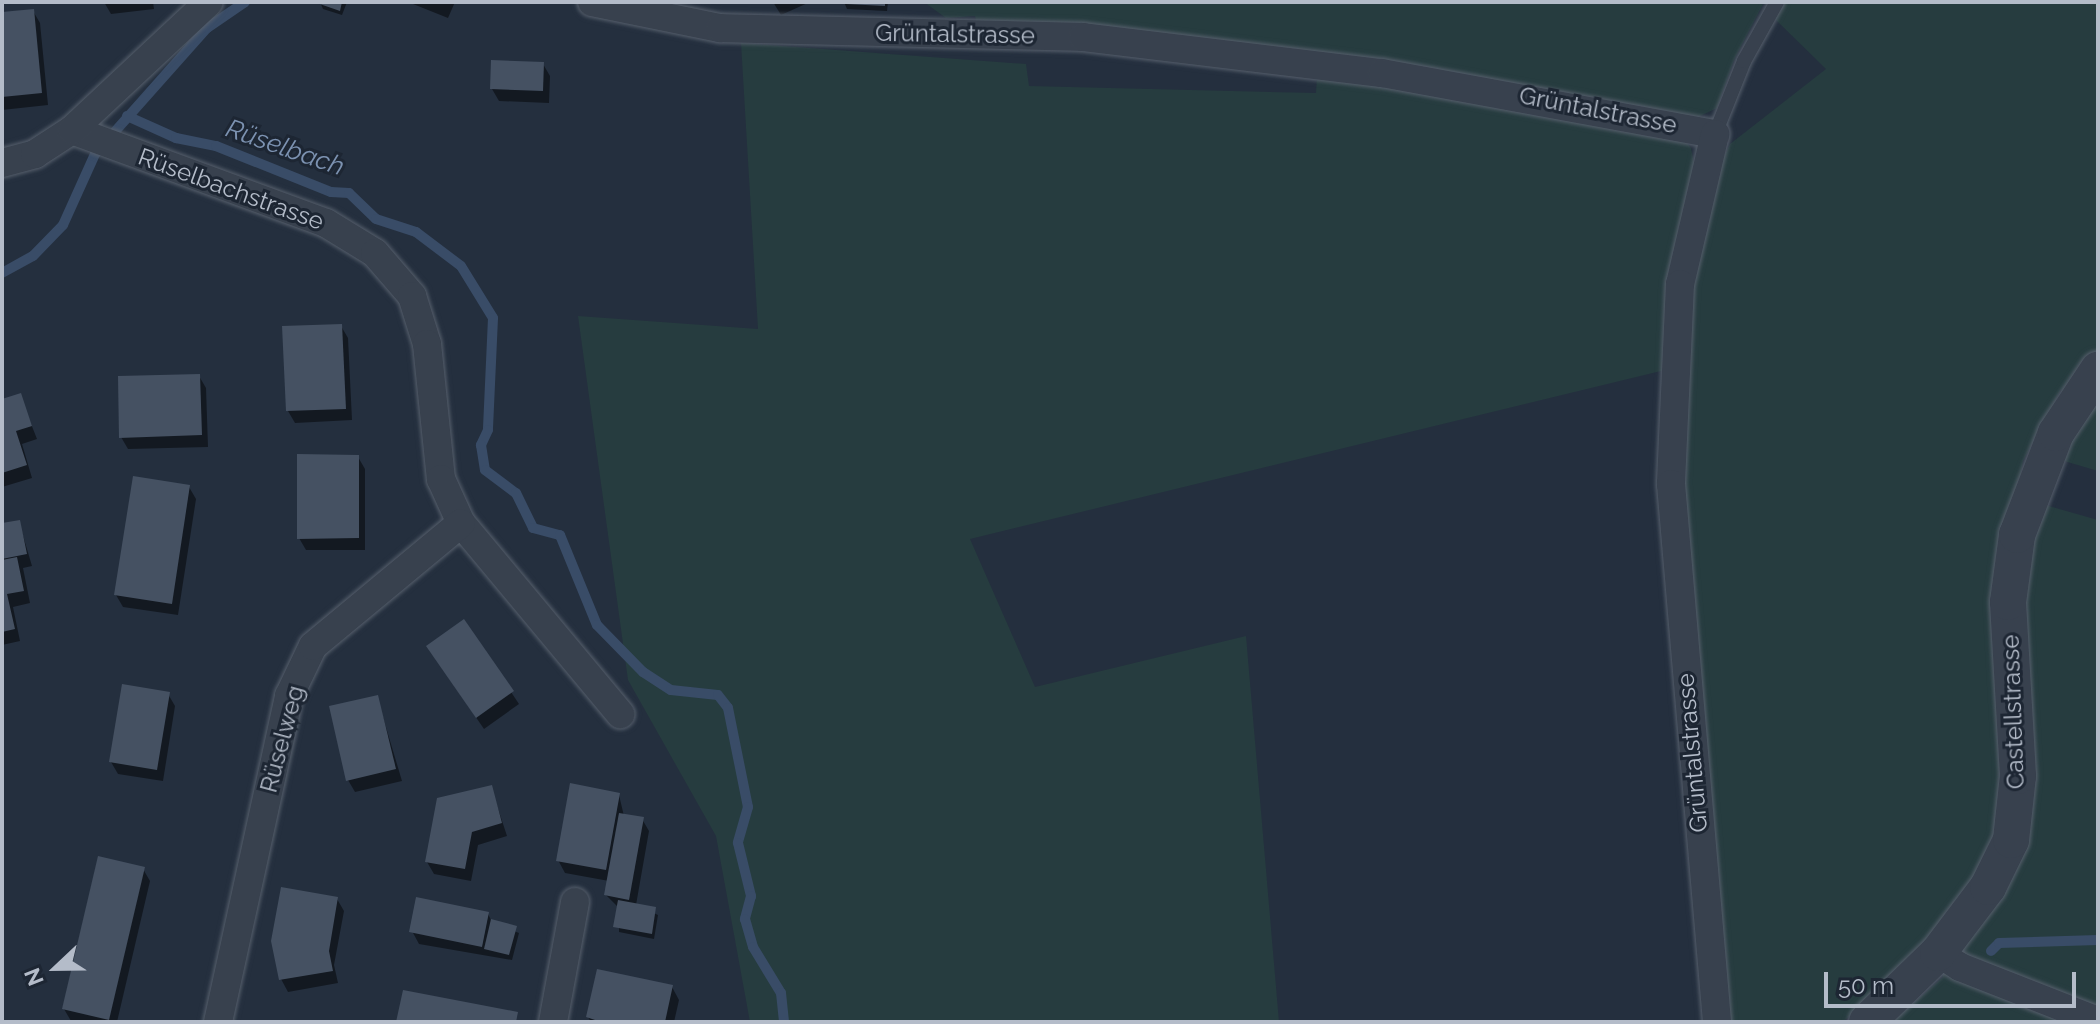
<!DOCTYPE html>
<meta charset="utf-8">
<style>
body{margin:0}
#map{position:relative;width:2100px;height:1024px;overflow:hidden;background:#242f3e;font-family:Raleway,sans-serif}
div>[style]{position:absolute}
.green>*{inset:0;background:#263c3f}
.shadow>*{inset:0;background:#0007}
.stream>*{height:10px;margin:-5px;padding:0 5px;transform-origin:5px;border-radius:5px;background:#394c67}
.building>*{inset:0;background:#455162}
.roads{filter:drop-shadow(0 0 2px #565f6c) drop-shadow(0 0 2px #565f6c)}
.service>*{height:14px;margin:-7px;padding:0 7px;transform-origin:7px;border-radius:7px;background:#38414e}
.minor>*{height:28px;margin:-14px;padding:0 14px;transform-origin:14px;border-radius:14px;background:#38414e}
.tertiary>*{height:36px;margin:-18px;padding:0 18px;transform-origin:18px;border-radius:18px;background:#38414e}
span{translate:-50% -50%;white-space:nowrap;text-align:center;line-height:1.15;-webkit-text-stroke:6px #1d2633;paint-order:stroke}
.street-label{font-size:24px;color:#b4bcc9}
.water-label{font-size:26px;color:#7c92b1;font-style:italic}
.frame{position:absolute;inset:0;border:4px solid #b4bcc9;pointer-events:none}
.north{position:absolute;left:16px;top:928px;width:80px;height:80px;-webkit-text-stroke:6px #1d2633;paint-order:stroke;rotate:248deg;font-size:22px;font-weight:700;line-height:32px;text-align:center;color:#b4bcc9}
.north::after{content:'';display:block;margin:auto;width:28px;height:36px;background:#b4bcc9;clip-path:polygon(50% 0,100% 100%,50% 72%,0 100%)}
.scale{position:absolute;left:1824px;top:972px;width:252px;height:36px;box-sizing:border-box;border:4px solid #b4bcc9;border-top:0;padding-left:10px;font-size:24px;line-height:28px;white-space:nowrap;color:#b4bcc9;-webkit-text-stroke:6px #1d2633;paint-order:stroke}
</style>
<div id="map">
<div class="green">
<i style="clip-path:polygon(924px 2px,971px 3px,1764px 2px,1734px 60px,1717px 108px,1696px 118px,977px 24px,975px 16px,946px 18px)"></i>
<i style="clip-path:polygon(1785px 2px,2098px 2px,2098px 471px,2047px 456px,2062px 388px,2023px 461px,2017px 497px,2098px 520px,2098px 1022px,1892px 1022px,1943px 977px,1940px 932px,1843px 1022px,1728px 1022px,1678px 518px,1688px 283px,1717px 171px,1730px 144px,1826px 69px,1775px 19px)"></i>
<i style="clip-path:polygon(741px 43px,1026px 64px,1029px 86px,1316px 93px,1317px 76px,1514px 102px,1685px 141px,1691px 148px,1695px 169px,1665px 370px,970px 539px,1035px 687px,1246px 636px,1279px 1022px,750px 1022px,716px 836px,628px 680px,578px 316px,758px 329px)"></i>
</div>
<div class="shadow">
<i style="clip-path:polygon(104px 2px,153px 2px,154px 9px,111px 14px)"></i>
<i style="clip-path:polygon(320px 2px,347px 2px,342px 15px,323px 9px)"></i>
<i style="clip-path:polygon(408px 2px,455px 2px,448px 18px)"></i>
<i style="clip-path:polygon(773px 2px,810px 2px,781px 15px)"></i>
<i style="clip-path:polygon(844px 2px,888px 2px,887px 11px,847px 9px)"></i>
<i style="clip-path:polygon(33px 11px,40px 23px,48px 105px,2px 110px,2px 14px)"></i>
<i style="clip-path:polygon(543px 64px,550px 76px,549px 103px,499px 101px,492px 89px)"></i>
<i style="clip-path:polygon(341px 326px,348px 338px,352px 420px,295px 423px,288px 411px)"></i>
<i style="clip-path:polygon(199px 376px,206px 388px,208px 447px,128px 449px,121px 437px)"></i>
<i style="clip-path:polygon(20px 396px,37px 439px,22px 444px,32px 478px,2px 487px,2px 401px)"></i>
<i style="clip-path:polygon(358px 457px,365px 469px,365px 550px,306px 550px,299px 538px)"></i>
<i style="clip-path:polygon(189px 487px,196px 499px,178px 615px,123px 607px,116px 595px)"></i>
<i style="clip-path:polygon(19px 522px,32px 566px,23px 568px,30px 603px,13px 607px,20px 641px,2px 645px,2px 525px)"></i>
<i style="clip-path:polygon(464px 622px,519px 704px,484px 729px,436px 659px)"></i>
<i style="clip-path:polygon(168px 694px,175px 706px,163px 781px,118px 774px,111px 762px)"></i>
<i style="clip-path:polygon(377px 697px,402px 781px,355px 792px,348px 780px)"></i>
<i style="clip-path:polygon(491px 787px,507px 836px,478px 845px,471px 881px,434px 874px,427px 862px)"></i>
<i style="clip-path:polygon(619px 795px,624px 816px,642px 819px,649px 831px,636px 905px,658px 915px,654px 939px,619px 932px,619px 908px,606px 895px,609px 881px,565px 873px,558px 860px)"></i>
<i style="clip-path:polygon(143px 869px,150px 881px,117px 1022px,71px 1021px,64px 1009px)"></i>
<i style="clip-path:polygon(337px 899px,344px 911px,334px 965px,338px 983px,288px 992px,281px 979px)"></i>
<i style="clip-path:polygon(488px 914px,492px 922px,519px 933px,512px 960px,419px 944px,412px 931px)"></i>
<i style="clip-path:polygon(672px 987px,679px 1000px,674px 1022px,591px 1022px,588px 1017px)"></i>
</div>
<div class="stream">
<i style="left:127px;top:116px;width:54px;rotate:24.2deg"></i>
<i style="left:176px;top:138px;width:41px;rotate:11.3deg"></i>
<i style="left:216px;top:146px;width:124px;rotate:21.8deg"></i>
<i style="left:331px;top:192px;width:18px;rotate:3deg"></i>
<i style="left:349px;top:193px;width:37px;rotate:44deg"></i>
<i style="left:376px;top:219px;width:42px;rotate:18deg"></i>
<i style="left:416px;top:232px;width:56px;rotate:37.1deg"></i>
<i style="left:461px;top:266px;width:61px;rotate:58.4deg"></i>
<i style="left:493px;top:318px;width:112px;rotate:92.6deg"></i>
<i style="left:488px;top:430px;width:17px;rotate:115deg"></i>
<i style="left:481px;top:445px;width:25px;rotate:81deg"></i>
<i style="left:485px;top:470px;width:39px;rotate:37deg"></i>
<i style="left:516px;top:493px;width:39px;rotate:64deg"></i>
<i style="left:533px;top:528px;width:28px;rotate:15deg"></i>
<i style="left:560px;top:535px;width:97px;rotate:67.7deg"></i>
<i style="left:597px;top:625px;width:66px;rotate:45.6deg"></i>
<i style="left:643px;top:672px;width:33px;rotate:33deg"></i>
<i style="left:671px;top:690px;width:47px;rotate:6.1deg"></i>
<i style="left:718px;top:695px;width:16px;rotate:52deg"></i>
<i style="left:728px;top:708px;width:101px;rotate:78.6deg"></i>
<i style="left:748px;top:807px;width:37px;rotate:106deg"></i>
<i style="left:738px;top:843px;width:55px;rotate:76.2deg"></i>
<i style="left:751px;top:896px;width:24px;rotate:105deg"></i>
<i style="left:745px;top:919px;width:29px;rotate:74deg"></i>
<i style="left:753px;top:947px;width:54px;rotate:58.7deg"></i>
<i style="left:781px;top:993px;width:29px;rotate:84deg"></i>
<i style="left:2px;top:273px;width:35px;rotate:-29deg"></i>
<i style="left:33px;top:256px;width:43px;rotate:-45.9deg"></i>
<i style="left:63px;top:225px;width:78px;rotate:-65.7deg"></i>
<i style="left:95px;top:154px;width:169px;rotate:-48.4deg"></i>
<i style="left:207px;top:28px;width:46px;rotate:-34.4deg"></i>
<i style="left:1991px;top:951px;width:11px;rotate:-45deg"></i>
<i style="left:1999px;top:943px;width:99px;rotate:-1.7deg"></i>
</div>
<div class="building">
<i style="clip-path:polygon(314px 2px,342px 2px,340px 11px)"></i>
<i style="clip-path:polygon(846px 2px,885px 2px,885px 6px,846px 4px)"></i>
<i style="clip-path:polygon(34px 9px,42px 93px,2px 97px,2px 12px)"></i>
<i style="clip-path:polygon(491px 60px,544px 62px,543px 91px,490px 89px)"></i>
<i style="clip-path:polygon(342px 324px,346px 409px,286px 411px,282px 326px)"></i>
<i style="clip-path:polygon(200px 374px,202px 435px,119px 438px,118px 376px)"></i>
<i style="clip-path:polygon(21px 393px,32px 426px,16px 431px,27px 465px,2px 473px,2px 399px)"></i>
<i style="clip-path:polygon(297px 454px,359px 455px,359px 538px,297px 539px)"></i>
<i style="clip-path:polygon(133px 476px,190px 485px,172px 604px,114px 595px)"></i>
<i style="clip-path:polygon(20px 520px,27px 554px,2px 559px,2px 523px)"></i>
<i style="clip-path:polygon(17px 557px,24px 591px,7px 594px,15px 629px,2px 632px,2px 560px)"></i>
<i style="clip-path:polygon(464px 619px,514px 691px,476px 718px,426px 646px)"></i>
<i style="clip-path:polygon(122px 684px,170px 692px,157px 770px,109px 762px)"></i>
<i style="clip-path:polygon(378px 695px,396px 769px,346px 781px,329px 706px)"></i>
<i style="clip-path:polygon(570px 783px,620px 793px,606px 870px,556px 861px)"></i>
<i style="clip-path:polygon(492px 785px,502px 823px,472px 832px,465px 869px,425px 862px,437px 798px)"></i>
<i style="clip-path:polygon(619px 813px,644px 817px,629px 900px,604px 895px)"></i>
<i style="clip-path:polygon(98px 856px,145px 867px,109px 1020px,62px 1009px)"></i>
<i style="clip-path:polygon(281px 887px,338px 897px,329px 951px,333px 971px,279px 980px,271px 941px)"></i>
<i style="clip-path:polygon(416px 897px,489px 912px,482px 947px,409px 932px)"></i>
<i style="clip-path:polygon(618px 900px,656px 907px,652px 934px,613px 927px)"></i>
<i style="clip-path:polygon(491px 919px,517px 926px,509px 955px,484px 949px)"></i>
<i style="clip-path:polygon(597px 969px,673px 985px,665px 1022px,601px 1022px,586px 1017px)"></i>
<i style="clip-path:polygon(403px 990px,518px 1012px,516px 1022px,396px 1022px)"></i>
</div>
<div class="roads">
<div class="service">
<i style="left:1715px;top:134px;width:79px;rotate:-68.3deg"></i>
<i style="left:1744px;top:61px;width:68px;rotate:-60.8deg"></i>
</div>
<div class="minor">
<i style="left:592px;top:2px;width:131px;rotate:11.5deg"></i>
<i style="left:720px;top:28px;width:363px;rotate:1.4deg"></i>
<i style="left:1083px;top:37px;width:301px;rotate:6.9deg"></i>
<i style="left:1382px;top:73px;width:339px;rotate:10.4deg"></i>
<i style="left:1715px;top:134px;width:154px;rotate:103.1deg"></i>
<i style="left:1680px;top:284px;width:200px;rotate:92.6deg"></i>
<i style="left:1671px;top:484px;width:540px;rotate:85.11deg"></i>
<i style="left:72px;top:130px;width:270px;rotate:20.1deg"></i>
<i style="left:326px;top:223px;width:57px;rotate:31.5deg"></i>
<i style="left:375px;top:253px;width:57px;rotate:49.3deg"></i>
<i style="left:412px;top:296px;width:50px;rotate:72.6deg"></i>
<i style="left:427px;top:344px;width:136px;rotate:84.1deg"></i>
<i style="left:441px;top:479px;width:48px;rotate:65.6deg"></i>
<i style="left:461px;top:523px;width:249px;rotate:50.2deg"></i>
<i style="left:2px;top:163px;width:34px;rotate:-15deg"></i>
<i style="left:35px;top:154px;width:44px;rotate:-33deg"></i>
<i style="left:72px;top:130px;width:187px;rotate:-43.1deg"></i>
<i style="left:1938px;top:953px;width:26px;rotate:32deg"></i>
<i style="left:1960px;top:967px;width:148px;rotate:21.4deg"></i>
<i style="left:218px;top:1022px;width:334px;rotate:-77.7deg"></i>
<i style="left:289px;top:696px;width:55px;rotate:-64.4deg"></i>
<i style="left:313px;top:646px;width:192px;rotate:-39.7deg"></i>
<i style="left:553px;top:1022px;width:122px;rotate:-79.6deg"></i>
</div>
<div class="tertiary">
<i style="left:1867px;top:1022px;width:99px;rotate:-44.2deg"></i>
<i style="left:1938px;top:953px;width:83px;rotate:-52.9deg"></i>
<i style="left:1988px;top:887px;width:52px;rotate:-63.9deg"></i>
<i style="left:2011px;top:840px;width:64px;rotate:-83.8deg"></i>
<i style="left:2018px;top:776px;width:174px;rotate:-93.3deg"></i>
<i style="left:2008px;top:602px;width:68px;rotate:-82.3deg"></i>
<i style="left:2017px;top:535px;width:109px;rotate:-69.1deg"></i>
<i style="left:2056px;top:433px;width:76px;rotate:-56.3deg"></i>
</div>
</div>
<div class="street-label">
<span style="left:955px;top:34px;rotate:1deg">Grüntalstrasse</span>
<span style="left:1598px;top:110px;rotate:11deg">Grüntalstrasse</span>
<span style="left:231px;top:189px;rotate:20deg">Rüselbachstrasse</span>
<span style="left:2013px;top:712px;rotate:-92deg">Castellstrasse</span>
<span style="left:282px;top:739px;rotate:-75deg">Rüselweg</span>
<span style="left:1692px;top:753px;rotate:-95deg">Grüntalstrasse</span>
</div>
<div class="water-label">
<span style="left:285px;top:148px;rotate:19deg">Rüselbach</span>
</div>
<div class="frame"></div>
<div class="north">N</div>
<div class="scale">50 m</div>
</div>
